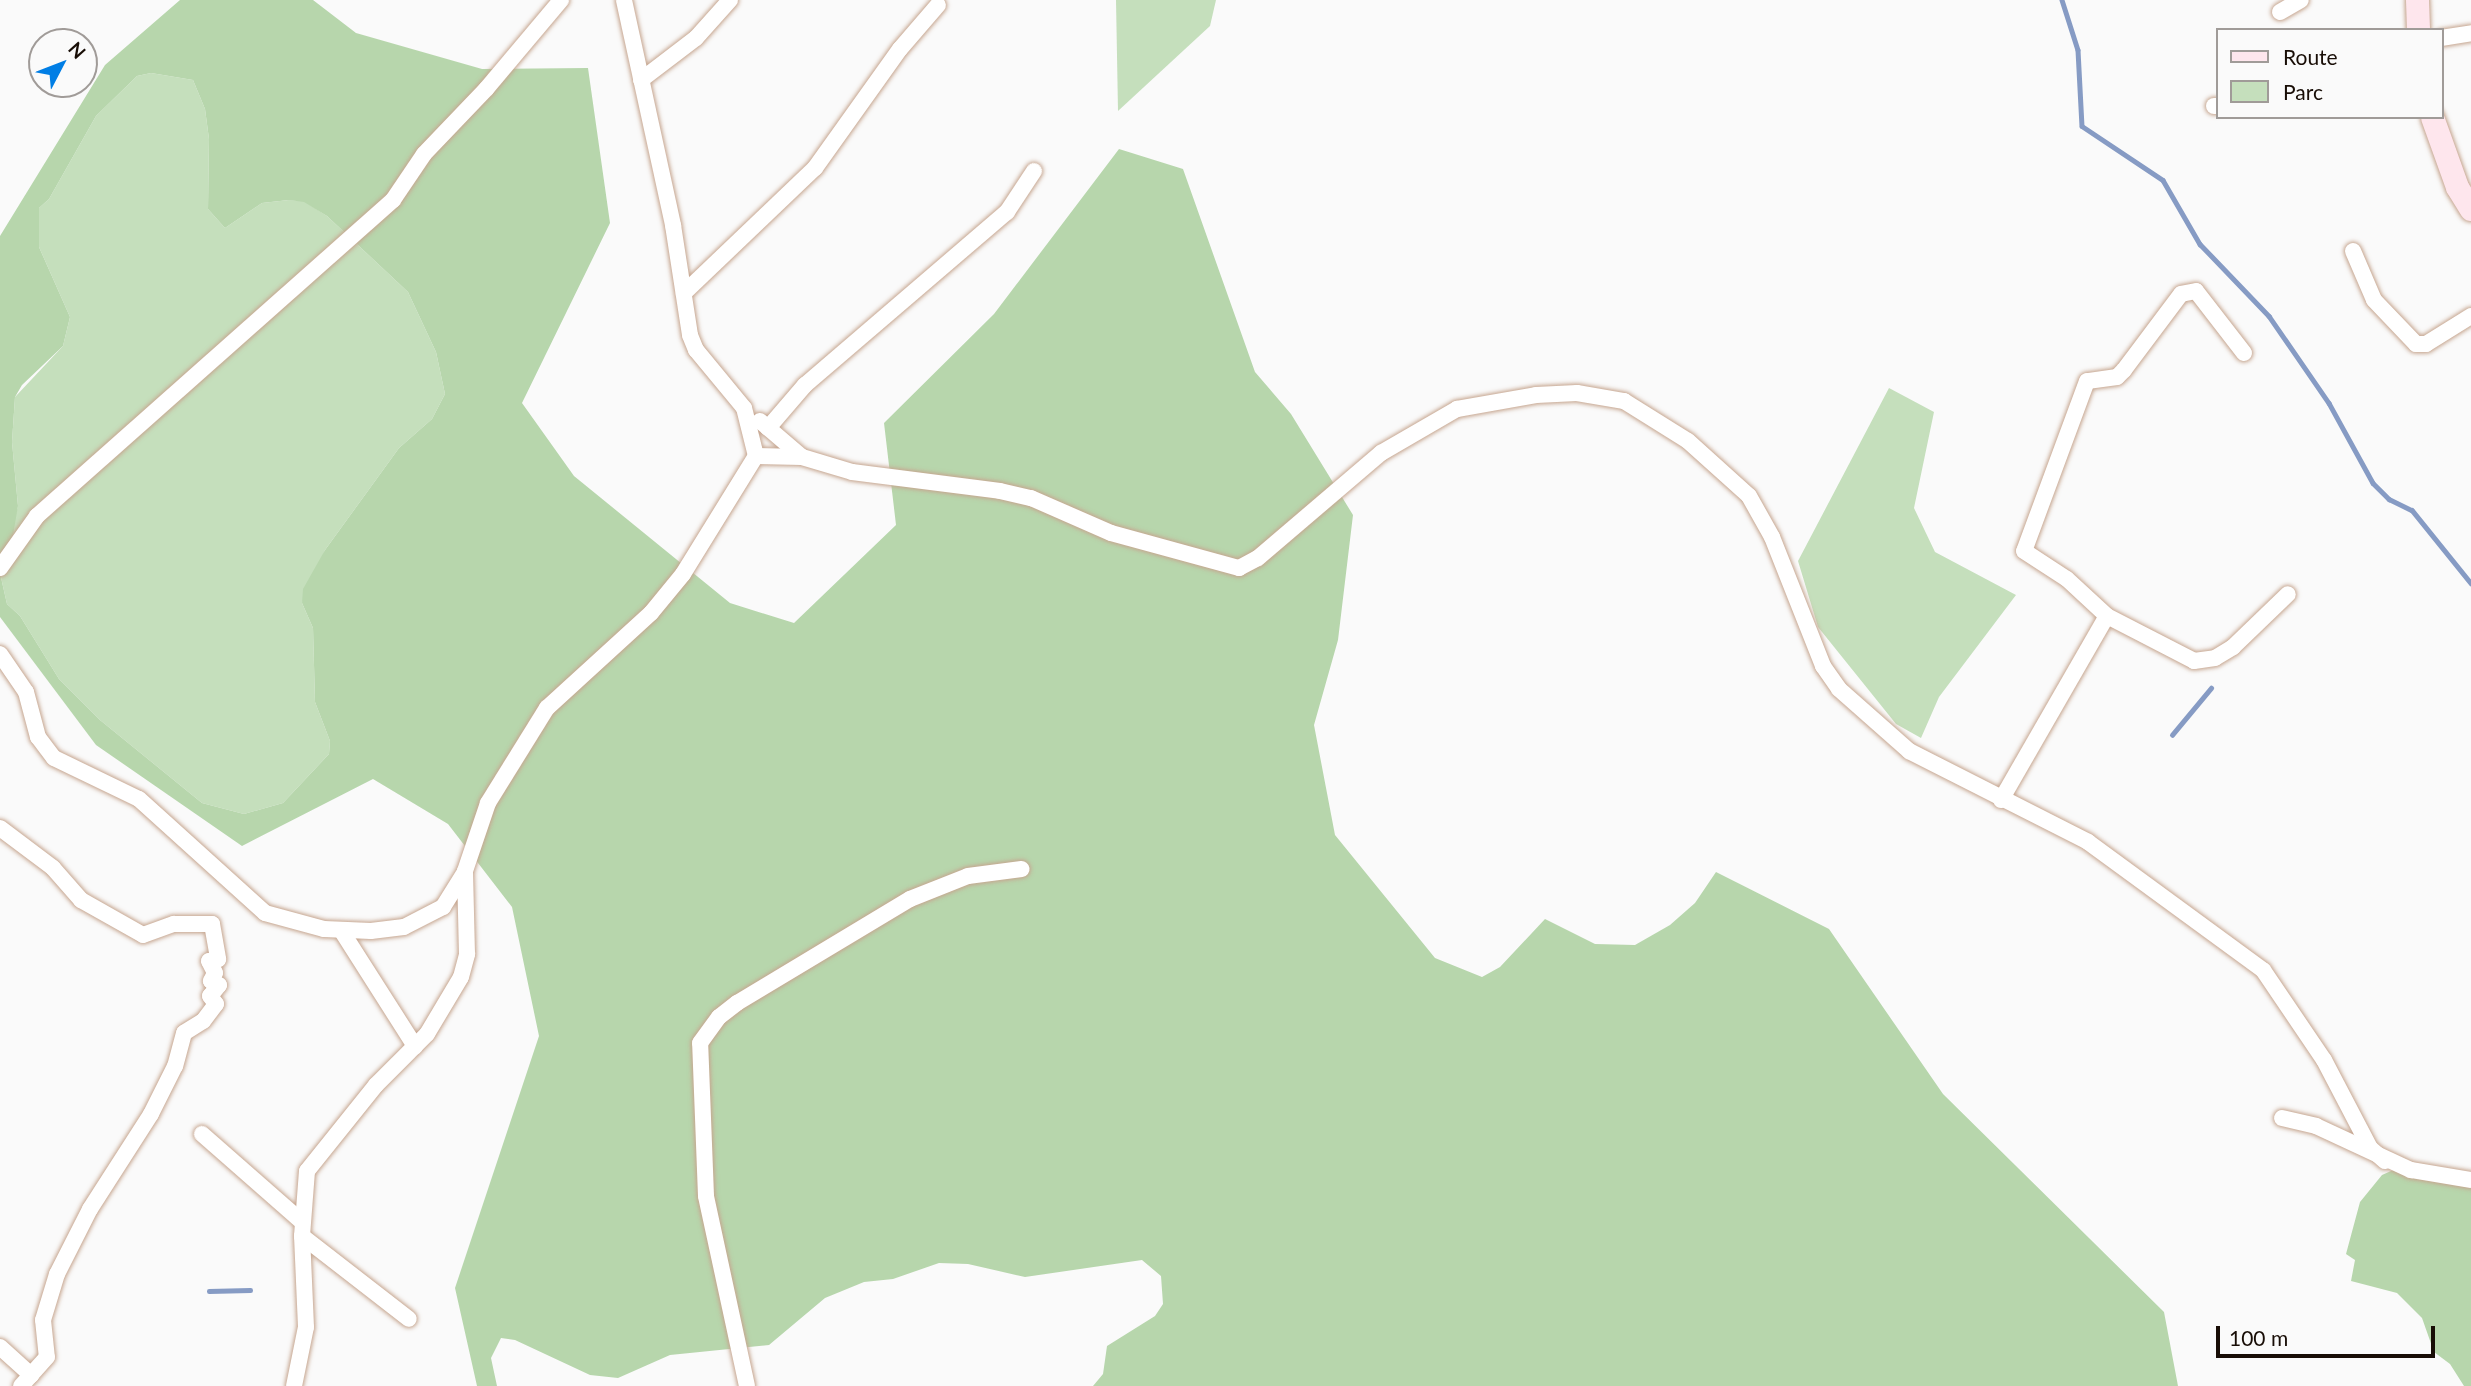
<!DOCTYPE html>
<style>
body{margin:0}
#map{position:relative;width:2471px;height:1386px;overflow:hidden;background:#fafafa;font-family:Lato,sans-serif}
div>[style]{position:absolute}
.green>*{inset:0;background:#c5dfbc}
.forest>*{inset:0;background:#b7d6ac}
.stream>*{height:4.5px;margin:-2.25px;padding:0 2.25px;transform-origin:2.25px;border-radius:2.25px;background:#869bc4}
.roads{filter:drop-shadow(0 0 2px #c6a690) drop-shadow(0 0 2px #c6a690)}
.street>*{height:16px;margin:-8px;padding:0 8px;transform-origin:8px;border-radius:8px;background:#fff}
.secondary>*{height:23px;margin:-11.5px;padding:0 11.5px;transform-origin:11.5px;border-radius:11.5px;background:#fee6ed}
span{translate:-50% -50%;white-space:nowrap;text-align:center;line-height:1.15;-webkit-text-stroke:5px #fafafa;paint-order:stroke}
.legend{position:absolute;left:2216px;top:28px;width:228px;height:91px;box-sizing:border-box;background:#fafafa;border:2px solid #a09b98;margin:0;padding:9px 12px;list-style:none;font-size:21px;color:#180d06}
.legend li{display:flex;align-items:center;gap:14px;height:35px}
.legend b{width:35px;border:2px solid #a09b98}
.north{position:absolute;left:28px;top:28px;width:70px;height:70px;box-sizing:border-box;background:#fafafa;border:2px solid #a09b98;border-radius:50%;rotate:48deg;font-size:19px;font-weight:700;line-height:28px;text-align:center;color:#180d06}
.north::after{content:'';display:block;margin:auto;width:24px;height:32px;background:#007ee5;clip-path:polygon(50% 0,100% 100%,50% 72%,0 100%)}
.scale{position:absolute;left:2216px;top:1326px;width:219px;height:32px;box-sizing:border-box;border:4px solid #180d06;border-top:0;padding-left:9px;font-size:21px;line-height:24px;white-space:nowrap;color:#180d06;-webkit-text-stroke:5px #fafafa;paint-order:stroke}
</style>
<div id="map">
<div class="green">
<i style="clip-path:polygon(1116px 0,1216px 0,1210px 26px,1118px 111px)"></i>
<i style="clip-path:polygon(151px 73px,193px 80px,205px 109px,209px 139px,208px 209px,225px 228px,262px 203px,289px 200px,304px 201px,327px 216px,408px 292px,436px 352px,445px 394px,432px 419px,399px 448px,325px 550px,302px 603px,313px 628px,315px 702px,330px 741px,329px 754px,283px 803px,244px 814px,202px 803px,100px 720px,59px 679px,20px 616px,7px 604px,0 573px,18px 506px,12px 442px,15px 397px,63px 346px,70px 317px,39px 247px,39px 208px,49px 199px,96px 116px,137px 76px)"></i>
<i style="clip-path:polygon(1889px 388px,1934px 412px,1914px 508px,1935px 552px,2016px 595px,1939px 697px,1921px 738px,1896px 724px,1818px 627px,1798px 561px)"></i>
</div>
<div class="forest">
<i style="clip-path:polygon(evenodd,180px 0,313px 0,356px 33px,482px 69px,588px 68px,610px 223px,522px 403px,574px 476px,730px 603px,794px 623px,896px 525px,884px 423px,994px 314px,1119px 149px,1183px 169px,1255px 372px,1291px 414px,1353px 515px,1338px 640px,1314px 725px,1335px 835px,1435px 958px,1482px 977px,1500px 967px,1545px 919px,1595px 944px,1635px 945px,1670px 925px,1695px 903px,1716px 872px,1829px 929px,1943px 1094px,2164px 1312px,2178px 1386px,1093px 1386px,1103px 1374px,1107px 1346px,1155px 1316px,1163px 1304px,1161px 1276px,1142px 1260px,1025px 1277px,968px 1264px,939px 1263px,893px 1279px,864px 1282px,825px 1298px,769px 1345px,670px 1355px,618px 1378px,590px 1375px,515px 1340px,501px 1338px,491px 1358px,497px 1386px,477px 1386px,455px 1288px,539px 1036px,512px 907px,448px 824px,373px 779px,242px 846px,96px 745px,0 617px,0 236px,105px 65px,180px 0,151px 73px,193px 80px,205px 109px,209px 139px,208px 209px,225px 228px,262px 203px,289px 200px,304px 202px,327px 216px,408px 292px,436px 352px,445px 394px,432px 419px,399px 448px,325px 550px,303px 589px,302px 603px,313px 628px,315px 702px,330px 741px,329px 754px,283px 803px,244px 814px,202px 803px,100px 720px,59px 679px,20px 616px,7px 604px,0 573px,11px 547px,18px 506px,12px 442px,15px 397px,22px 385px,63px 346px,70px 317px,39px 247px,39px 208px,49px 199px,96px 116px,137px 76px,151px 73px)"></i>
<i style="clip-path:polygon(2409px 1163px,2471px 1182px,2471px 1386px,2464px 1386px,2450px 1364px,2434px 1352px,2422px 1318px,2397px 1293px,2351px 1281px,2355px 1260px,2346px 1254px,2360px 1202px,2382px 1175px)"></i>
</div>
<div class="stream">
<i style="left:2062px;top:0;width:52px;rotate:72.3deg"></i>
<i style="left:2078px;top:50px;width:76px;rotate:87deg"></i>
<i style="left:2082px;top:126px;width:97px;rotate:33.7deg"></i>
<i style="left:2163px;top:180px;width:74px;rotate:60deg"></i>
<i style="left:2200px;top:244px;width:100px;rotate:46.2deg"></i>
<i style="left:2269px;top:316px;width:106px;rotate:55.4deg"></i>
<i style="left:2329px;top:403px;width:91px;rotate:61.2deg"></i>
<i style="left:2373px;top:483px;width:23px;rotate:45deg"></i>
<i style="left:2389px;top:499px;width:25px;rotate:26deg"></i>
<i style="left:2412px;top:510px;width:94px;rotate:51.1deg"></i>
<i style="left:2172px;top:735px;width:61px;rotate:-50.3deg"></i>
<i style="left:209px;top:1291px;width:41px;rotate:-1.4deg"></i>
</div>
<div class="roads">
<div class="street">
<i style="left:2280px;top:12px;width:24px;rotate:-30deg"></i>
<i style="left:2441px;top:38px;width:30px;rotate:-9deg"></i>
<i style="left:641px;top:80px;width:69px;rotate:-37.4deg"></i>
<i style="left:696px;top:38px;width:51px;rotate:-48.2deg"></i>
<i style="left:2214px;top:106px;width:3px"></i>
<i style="left:2353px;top:251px;width:53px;rotate:66.8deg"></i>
<i style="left:2374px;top:300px;width:61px;rotate:46.3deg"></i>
<i style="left:2416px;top:344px;width:10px"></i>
<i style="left:2426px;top:344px;width:53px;rotate:-31.9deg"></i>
<i style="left:684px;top:293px;width:181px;rotate:-43.7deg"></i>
<i style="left:815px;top:168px;width:146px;rotate:-54.5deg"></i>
<i style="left:900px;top:49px;width:58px;rotate:-49.2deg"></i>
<i style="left:2244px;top:353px;width:78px;rotate:-127.7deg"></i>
<i style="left:2196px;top:291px;width:15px;rotate:169deg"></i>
<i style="left:2181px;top:294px;width:95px;rotate:126.9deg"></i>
<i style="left:2124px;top:370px;width:10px;rotate:135deg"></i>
<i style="left:2117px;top:377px;width:30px;rotate:172deg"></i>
<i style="left:2087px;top:381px;width:181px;rotate:110.3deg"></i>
<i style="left:2024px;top:551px;width:51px;rotate:33.1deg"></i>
<i style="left:2067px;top:579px;width:54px;rotate:42.8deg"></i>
<i style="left:2107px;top:616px;width:98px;rotate:27.3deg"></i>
<i style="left:2194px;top:661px;width:21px;rotate:-8deg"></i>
<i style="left:2215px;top:658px;width:21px;rotate:-31deg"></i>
<i style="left:2233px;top:647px;width:76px;rotate:-43.9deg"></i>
<i style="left:760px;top:421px;width:55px;rotate:40.6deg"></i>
<i style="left:768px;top:428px;width:57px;rotate:-49.3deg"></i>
<i style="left:805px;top:385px;width:266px;rotate:-40.6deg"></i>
<i style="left:1007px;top:212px;width:49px;rotate:-56.6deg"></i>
<i style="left:756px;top:456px;width:46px;rotate:1.2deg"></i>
<i style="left:802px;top:457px;width:52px;rotate:16.7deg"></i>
<i style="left:852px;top:472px;width:149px;rotate:7.3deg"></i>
<i style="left:1000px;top:491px;width:32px;rotate:13deg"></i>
<i style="left:1031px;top:498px;width:87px;rotate:23.6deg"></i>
<i style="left:1111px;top:533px;width:133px;rotate:15.3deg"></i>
<i style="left:1239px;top:568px;width:21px;rotate:-28deg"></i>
<i style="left:1258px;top:558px;width:162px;rotate:-40.5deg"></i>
<i style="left:1381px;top:453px;width:88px;rotate:-30.1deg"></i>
<i style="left:1457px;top:409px;width:80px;rotate:-10deg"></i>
<i style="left:1536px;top:395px;width:41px;rotate:-2.8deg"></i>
<i style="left:1577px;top:393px;width:48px;rotate:9.7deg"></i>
<i style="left:1624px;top:401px;width:75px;rotate:32deg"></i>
<i style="left:1688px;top:441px;width:82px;rotate:42deg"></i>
<i style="left:1749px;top:496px;width:47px;rotate:60.7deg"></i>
<i style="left:1772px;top:537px;width:139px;rotate:68.4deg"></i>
<i style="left:1823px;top:666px;width:28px;rotate:55deg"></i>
<i style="left:1839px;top:689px;width:94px;rotate:41.5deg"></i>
<i style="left:1909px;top:751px;width:201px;rotate:26.9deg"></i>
<i style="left:2088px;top:842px;width:217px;rotate:36.2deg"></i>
<i style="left:2263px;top:970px;width:109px;rotate:55.9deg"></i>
<i style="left:2324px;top:1060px;width:99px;rotate:62.4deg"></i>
<i style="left:2370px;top:1148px;width:20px;rotate:41deg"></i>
<i style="left:0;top:568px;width:64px;rotate:-54.6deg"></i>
<i style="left:37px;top:516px;width:476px;rotate:-41.6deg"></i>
<i style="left:393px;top:200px;width:55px;rotate:-56deg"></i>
<i style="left:424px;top:154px;width:91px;rotate:-46.3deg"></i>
<i style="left:487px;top:88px;width:115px;rotate:-49.9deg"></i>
<i style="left:0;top:654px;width:46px;rotate:55.6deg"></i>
<i style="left:26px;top:692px;width:47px;rotate:75.1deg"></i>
<i style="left:38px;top:737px;width:26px;rotate:53deg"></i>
<i style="left:54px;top:758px;width:94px;rotate:25.8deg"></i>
<i style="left:139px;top:799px;width:170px;rotate:42.1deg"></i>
<i style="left:265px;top:913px;width:61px;rotate:15.2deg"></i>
<i style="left:324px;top:929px;width:47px;rotate:2.4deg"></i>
<i style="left:371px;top:931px;width:33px;rotate:-7deg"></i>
<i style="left:404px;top:927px;width:44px;rotate:-27.1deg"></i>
<i style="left:443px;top:907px;width:40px;rotate:-58deg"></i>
<i style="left:2001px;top:800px;width:212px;rotate:-60.1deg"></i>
<i style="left:0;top:828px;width:66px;rotate:37deg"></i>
<i style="left:53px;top:868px;width:43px;rotate:48.8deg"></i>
<i style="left:81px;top:900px;width:71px;rotate:29.4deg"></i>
<i style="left:143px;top:935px;width:33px;rotate:-20deg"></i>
<i style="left:174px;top:924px;width:38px"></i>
<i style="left:212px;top:924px;width:36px;rotate:80deg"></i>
<i style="left:218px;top:959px;width:9px;rotate:167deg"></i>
<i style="left:209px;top:961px;width:13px;rotate:63deg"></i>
<i style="left:215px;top:973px;width:9px;rotate:117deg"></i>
<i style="left:211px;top:981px;width:9px;rotate:27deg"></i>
<i style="left:219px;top:985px;width:14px;rotate:129deg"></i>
<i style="left:210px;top:996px;width:10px;rotate:53deg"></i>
<i style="left:216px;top:1004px;width:21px;rotate:127deg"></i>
<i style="left:203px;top:1021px;width:22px;rotate:148deg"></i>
<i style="left:184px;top:1033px;width:34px;rotate:105deg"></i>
<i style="left:175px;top:1066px;width:54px;rotate:116.6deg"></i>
<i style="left:151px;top:1114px;width:113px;rotate:122.7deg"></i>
<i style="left:90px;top:1209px;width:73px;rotate:116.9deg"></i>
<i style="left:57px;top:1274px;width:48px;rotate:106.9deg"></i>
<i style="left:43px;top:1320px;width:37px;rotate:84deg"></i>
<i style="left:47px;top:1357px;width:24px;rotate:132deg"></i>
<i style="left:341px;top:930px;width:138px;rotate:57.5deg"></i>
<i style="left:2282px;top:1118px;width:35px;rotate:13deg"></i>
<i style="left:2316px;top:1126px;width:105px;rotate:24.9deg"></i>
<i style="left:2411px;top:1170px;width:61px;rotate:9.5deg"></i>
<i style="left:202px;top:1134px;width:133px;rotate:41.3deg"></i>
<i style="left:302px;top:1236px;width:135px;rotate:37.8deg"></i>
<i style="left:0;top:1347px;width:42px;rotate:42.1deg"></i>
<i style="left:31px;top:1375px;width:15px;rotate:132deg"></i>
<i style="left:294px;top:1386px;width:60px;rotate:-78.5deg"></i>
<i style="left:306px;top:1327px;width:91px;rotate:-92.5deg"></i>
<i style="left:302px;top:1236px;width:65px;rotate:-85.6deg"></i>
<i style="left:307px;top:1171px;width:110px;rotate:-51.3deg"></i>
<i style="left:376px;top:1085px;width:72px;rotate:-45deg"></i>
<i style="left:427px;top:1034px;width:66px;rotate:-59.2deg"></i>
<i style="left:461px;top:977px;width:24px;rotate:-75deg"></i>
<i style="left:467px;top:954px;width:83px;rotate:-91.4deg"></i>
<i style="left:465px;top:871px;width:72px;rotate:-71.3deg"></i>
<i style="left:488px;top:803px;width:112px;rotate:-58.2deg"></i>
<i style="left:547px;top:708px;width:141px;rotate:-42.4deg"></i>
<i style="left:651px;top:613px;width:50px;rotate:-50.6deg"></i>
<i style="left:683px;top:574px;width:139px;rotate:-58.3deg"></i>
<i style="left:756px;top:456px;width:49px;rotate:-104deg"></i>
<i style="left:744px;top:408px;width:75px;rotate:-129.6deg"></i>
<i style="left:696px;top:350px;width:16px;rotate:-112deg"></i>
<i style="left:690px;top:335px;width:111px;rotate:-98.8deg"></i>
<i style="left:673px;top:225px;width:230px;rotate:-102.3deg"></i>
<i style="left:747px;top:1386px;width:194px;rotate:-102.2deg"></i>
<i style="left:706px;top:1196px;width:153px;rotate:-92.2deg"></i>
<i style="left:700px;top:1043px;width:32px;rotate:-54deg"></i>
<i style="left:719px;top:1017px;width:23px;rotate:-38deg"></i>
<i style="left:737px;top:1003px;width:202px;rotate:-31deg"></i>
<i style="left:910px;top:899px;width:62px;rotate:-21.6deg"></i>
<i style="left:968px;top:876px;width:54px;rotate:-7.4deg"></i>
</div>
<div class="secondary">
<i style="left:2417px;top:0;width:30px;rotate:88deg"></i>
<i style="left:2432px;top:117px;width:74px;rotate:70.3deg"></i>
<i style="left:2457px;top:187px;width:26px;rotate:58deg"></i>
</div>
</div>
<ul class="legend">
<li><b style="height:9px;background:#fee6ed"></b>Route</li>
<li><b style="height:19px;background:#c5dfbc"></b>Parc</li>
</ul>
<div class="north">N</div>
<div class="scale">100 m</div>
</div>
